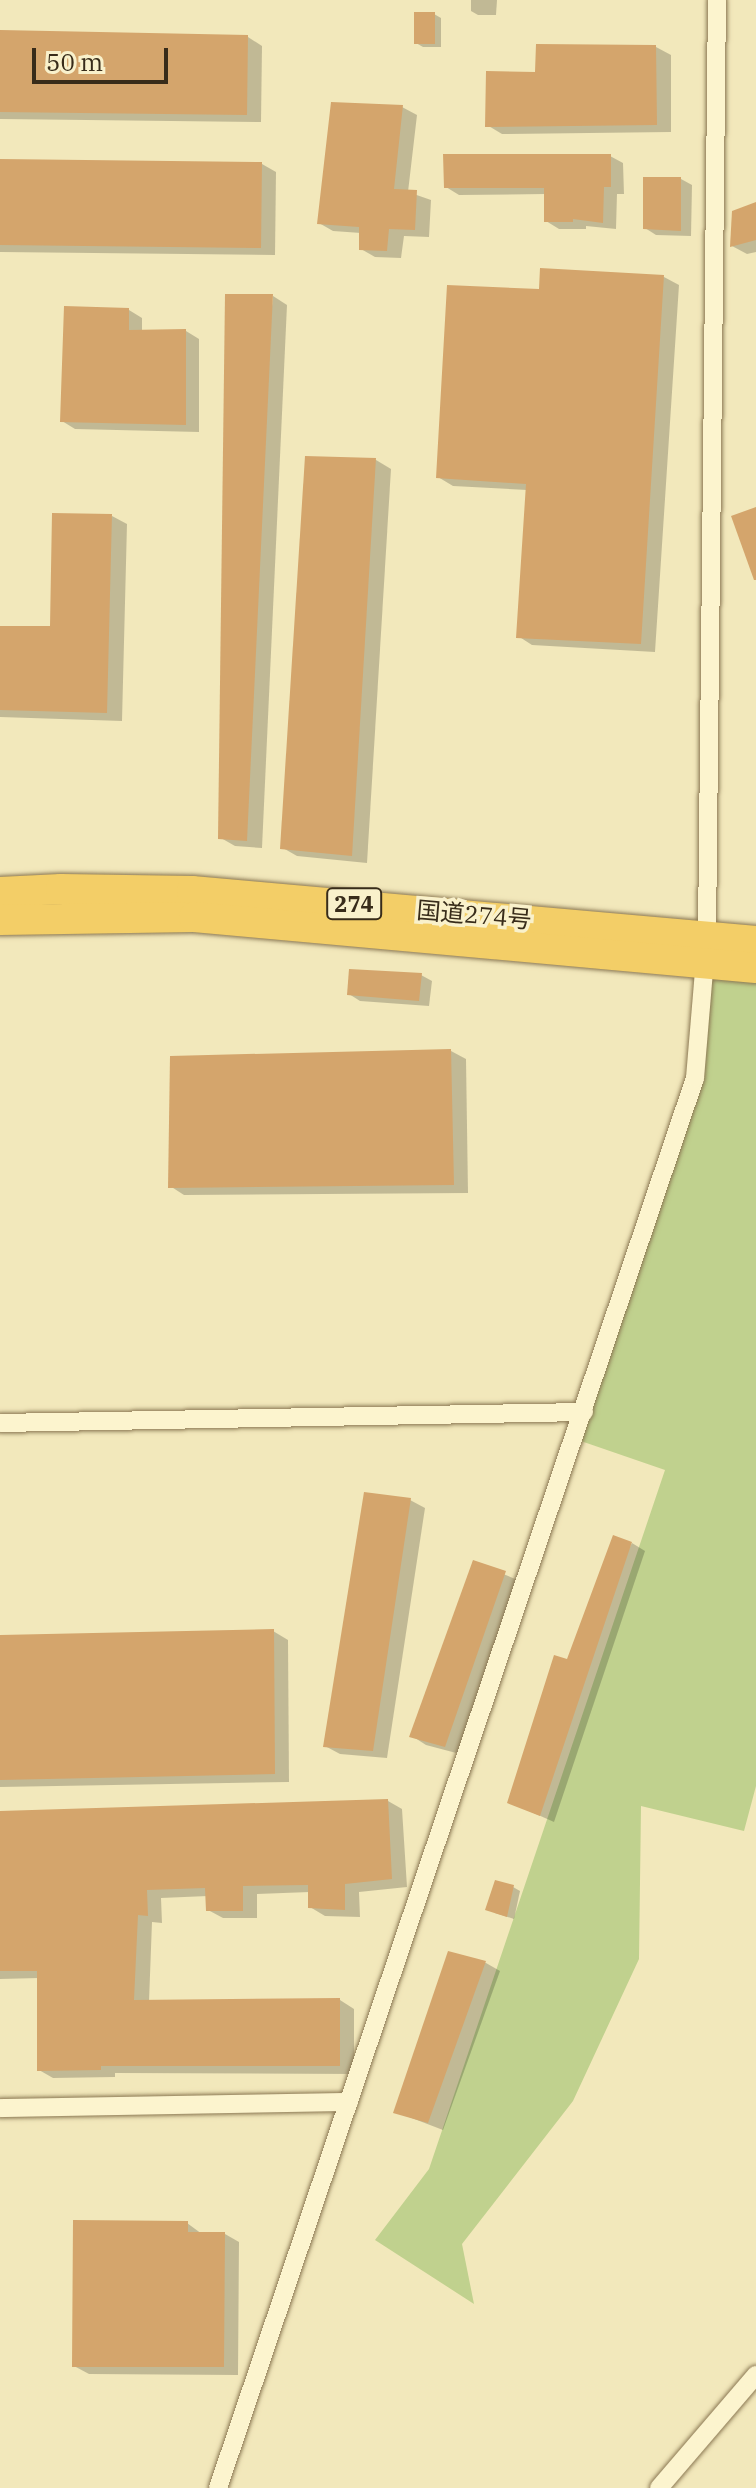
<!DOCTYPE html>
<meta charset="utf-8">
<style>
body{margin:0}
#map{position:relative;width:756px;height:2488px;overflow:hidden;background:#f2e8bb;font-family:"IBM Plex Serif","Noto Sans JP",serif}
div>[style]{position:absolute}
.green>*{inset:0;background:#c0d18e}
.shadow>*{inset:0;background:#0003}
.building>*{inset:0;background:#d4a56c}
.roads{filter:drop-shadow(0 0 2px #8b7853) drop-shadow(0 0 2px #8b7853)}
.minor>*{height:18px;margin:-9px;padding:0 9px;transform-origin:9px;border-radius:9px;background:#fcf4ce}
.trunk>*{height:30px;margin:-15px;padding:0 15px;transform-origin:15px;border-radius:15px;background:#f3ce67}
span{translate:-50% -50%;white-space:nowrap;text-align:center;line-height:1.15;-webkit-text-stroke:7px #f9f1cb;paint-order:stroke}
.shield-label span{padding:2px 6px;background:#f9f1cb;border:2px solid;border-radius:6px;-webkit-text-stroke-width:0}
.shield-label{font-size:22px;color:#382c1a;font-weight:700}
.street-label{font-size:24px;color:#382c1a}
.scale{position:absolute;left:32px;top:48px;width:136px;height:36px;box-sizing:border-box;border:4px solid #382c1a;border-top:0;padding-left:10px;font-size:24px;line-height:28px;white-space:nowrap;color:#382c1a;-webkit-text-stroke:6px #f9f1cb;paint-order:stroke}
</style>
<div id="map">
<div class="green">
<i style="clip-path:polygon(705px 963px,756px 968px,756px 1786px,744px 1831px,641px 1806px,639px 1959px,573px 2101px,462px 2244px,474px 2304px,375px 2240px,429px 2169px,665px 1470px,575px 1439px,695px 1078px)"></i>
</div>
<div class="shadow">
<i style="clip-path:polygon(471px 0,497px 0,496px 15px,478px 15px,471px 11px)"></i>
<i style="clip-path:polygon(434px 14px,441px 18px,441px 47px,423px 47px,416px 43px)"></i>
<i style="clip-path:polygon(0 32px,248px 37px,262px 46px,261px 122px,0 119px)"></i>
<i style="clip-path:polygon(656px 47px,671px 55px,671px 132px,502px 134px,487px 125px,537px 74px)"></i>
<i style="clip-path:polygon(402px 107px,417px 115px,408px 192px,431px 200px,429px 237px,404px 236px,401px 258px,375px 257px,361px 249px,361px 233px,333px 231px,319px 223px)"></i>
<i style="clip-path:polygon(610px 156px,623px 163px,624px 194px,617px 194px,616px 229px,586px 226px,586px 229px,559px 229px,546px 221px,546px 194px,459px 195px,446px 187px)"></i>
<i style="clip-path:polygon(0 161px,262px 164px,276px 172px,275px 255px,0 252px)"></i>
<i style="clip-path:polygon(681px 179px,692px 185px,691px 236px,656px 235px,645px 228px)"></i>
<i style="clip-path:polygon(756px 204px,756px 252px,747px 254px,732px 246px)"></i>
<i style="clip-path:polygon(664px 277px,679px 285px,655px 652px,532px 645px,518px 636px,527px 490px,453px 486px,438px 477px,541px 291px)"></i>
<i style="clip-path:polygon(273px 296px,287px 305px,262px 848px,235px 846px,221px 838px)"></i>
<i style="clip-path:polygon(129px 310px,142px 318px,142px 332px,186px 331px,199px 339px,199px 432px,75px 429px,62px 421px)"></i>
<i style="clip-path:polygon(307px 459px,376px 460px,391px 469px,367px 863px,297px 856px,283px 848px)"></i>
<i style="clip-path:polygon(112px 516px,127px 524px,122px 721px,0 717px,0 628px,52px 628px)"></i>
<i style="clip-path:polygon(421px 975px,432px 981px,429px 1006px,360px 1001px,349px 994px)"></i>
<i style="clip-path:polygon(451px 1051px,466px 1059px,468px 1193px,184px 1195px,170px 1186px)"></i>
<i style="clip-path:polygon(410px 1500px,425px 1508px,387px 1758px,340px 1754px,325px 1746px)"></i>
<i style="clip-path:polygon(632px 1543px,645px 1551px,554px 1822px,509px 1802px,568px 1662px)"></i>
<i style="clip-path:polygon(474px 1562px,520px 1581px,460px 1754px,426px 1745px,412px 1736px)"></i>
<i style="clip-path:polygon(273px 1631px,288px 1640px,289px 1782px,0 1787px,0 1637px)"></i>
<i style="clip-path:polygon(388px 1801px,402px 1809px,407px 1887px,359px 1892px,360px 1917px,325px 1916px,310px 1907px,310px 1892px,257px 1894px,257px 1918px,223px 1918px,208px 1910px,208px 1896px,161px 1898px,162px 1923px,152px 1922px,149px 2002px,340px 2000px,354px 2009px,354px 2074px,115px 2073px,115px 2077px,53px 2078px,39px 2070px,39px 1978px,0 1979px,0 1812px)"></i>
<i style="clip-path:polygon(513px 1887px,520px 1891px,514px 1919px,495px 1913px)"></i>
<i style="clip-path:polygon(449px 1953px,486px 1963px,500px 1971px,443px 2130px,396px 2112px)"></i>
<i style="clip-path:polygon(187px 2223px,202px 2234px,225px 2234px,239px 2242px,238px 2375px,89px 2374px,74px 2366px)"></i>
</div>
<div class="building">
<i style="clip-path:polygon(414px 12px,435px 12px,435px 44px,414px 44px)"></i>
<i style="clip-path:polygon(0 30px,248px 35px,247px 115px,0 112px)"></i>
<i style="clip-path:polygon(536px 44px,656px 45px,657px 125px,485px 127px,486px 71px,535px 72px)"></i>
<i style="clip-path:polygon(331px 102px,403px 105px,394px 189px,417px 190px,415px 230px,389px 229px,387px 251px,359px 250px,359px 227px,317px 224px)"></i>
<i style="clip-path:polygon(443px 154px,611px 154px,611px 187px,604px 187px,603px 223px,573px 219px,573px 222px,544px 222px,544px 188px,444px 188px)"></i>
<i style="clip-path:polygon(0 159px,262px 162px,261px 248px,0 245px)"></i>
<i style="clip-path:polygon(643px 177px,681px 177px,681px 231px,643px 229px)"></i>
<i style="clip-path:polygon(756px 202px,756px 240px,730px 247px,732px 211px)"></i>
<i style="clip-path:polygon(540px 268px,664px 275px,641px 644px,516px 638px,526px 484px,436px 478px,447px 285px,539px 289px)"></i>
<i style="clip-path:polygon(225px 294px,273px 294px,247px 841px,218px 839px)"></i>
<i style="clip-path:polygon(64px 306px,129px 308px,129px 330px,186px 329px,186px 425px,60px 422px)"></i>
<i style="clip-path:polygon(305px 456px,376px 458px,352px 856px,280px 849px)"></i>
<i style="clip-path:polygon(756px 507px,756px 580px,754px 580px,731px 516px)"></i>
<i style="clip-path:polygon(52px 513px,112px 514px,107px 713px,0 710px,0 626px,50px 626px)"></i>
<i style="clip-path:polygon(349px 969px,422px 973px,419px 1001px,347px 995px)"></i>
<i style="clip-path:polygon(451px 1049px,454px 1185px,168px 1188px,170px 1056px)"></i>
<i style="clip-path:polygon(364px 1492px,411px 1498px,373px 1751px,323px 1747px)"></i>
<i style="clip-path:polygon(613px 1535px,632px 1542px,540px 1816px,507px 1803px,554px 1655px,567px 1659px)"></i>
<i style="clip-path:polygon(473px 1560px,506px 1571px,445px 1747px,409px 1737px)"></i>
<i style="clip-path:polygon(274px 1629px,275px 1774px,0 1780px,0 1635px)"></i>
<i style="clip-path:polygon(388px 1799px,392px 1879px,345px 1884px,345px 1910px,308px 1908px,308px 1885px,243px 1886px,243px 1911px,206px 1911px,205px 1888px,147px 1890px,148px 1916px,138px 1915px,134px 2000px,340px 1998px,340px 2066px,101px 2066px,101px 2070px,37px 2071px,37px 1971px,0 1971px,0 1811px)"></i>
<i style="clip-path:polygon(495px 1880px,514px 1885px,507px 1917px,485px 1910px)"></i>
<i style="clip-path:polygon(448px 1951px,486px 1961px,428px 2123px,393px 2113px)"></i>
<i style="clip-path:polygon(73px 2220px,188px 2221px,188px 2232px,225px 2232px,224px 2367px,72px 2367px)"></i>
</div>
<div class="roads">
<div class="minor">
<i style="left:0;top:1423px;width:584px;rotate:-1.08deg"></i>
<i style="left:0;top:2108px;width:349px;rotate:-1deg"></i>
<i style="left:218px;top:2488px;width:1488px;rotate:-71.31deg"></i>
<i style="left:695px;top:1078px;width:143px;rotate:-85.2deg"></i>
<i style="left:707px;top:936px;width:936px;rotate:-89.39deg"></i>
<i style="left:659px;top:2488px;width:149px;rotate:-49.4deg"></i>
</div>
<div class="trunk">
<i style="left:0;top:892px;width:61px;rotate:-2.8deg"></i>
<i style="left:61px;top:889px;width:131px;rotate:0.9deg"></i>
<i style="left:192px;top:891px;width:566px;rotate:5.07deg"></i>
<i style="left:0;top:920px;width:194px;rotate:-0.9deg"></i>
<i style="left:194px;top:917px;width:564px;rotate:5.19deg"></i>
</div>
</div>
<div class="shield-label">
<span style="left:354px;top:904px">274</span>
</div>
<div class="street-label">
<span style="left:474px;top:915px;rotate:5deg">国道274号</span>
</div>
<div class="scale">50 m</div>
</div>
